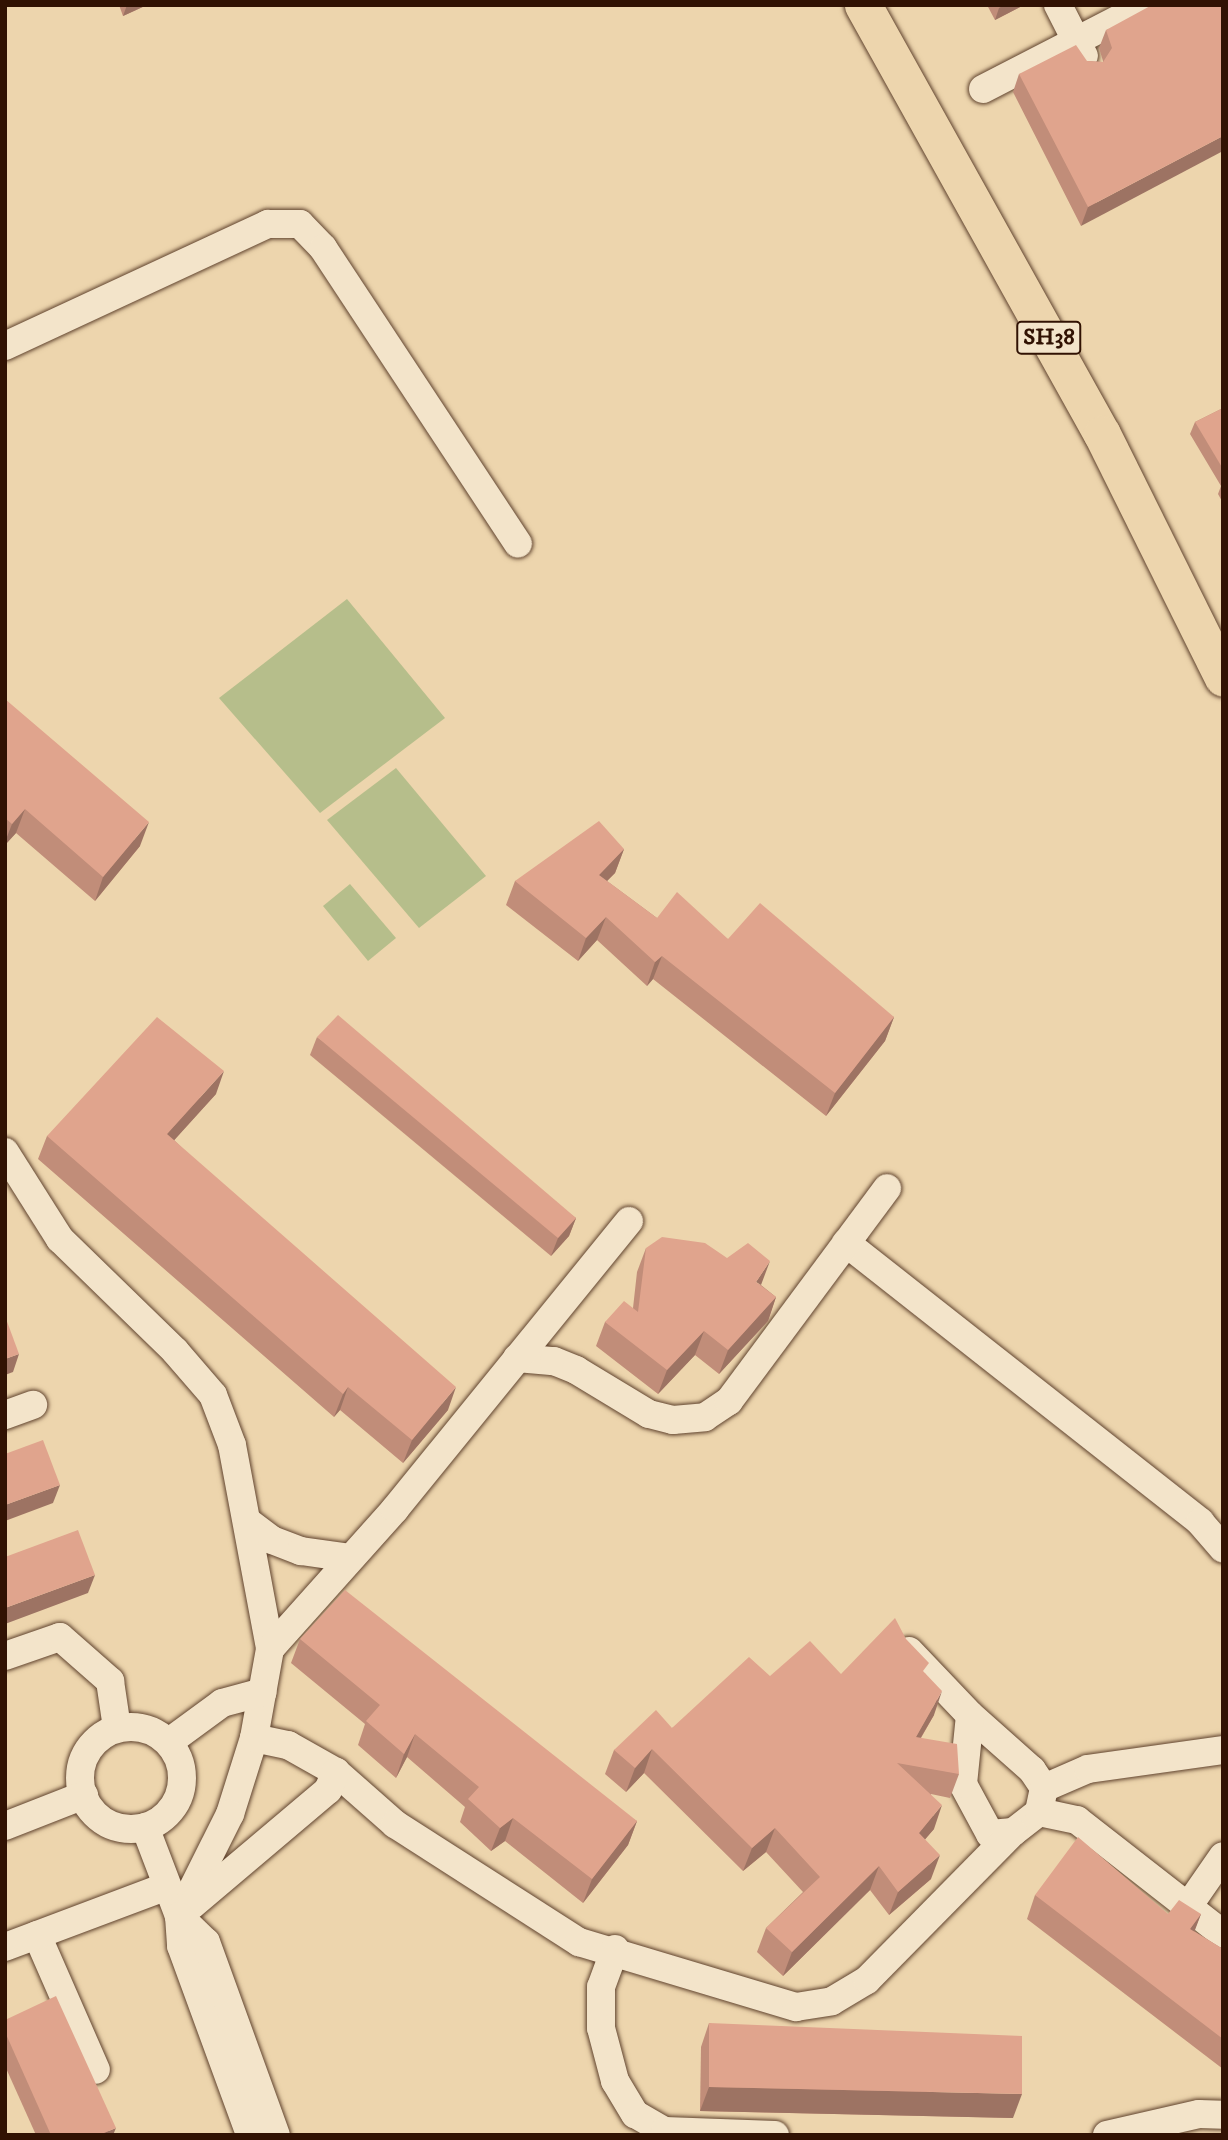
<!DOCTYPE html>
<style>
body{margin:0}
#map{position:relative;width:1228px;height:2140px;overflow:hidden;background:#edd5ad;font-family:"IM FELL DW Pica",serif}
div>[style]{position:absolute}
.green>*{inset:0;background:#b6be8b}
.roads{filter:drop-shadow(0 0 2px #60432e) drop-shadow(0 0 2px #60432e)}
.minor>*{height:28px;margin:-14px;padding:0 14px;transform-origin:14px;border-radius:14px;background:#f3e4ca}
.minor>.ring{margin:-14px;padding:0;box-sizing:content-box;background:none;border:28px solid #f3e4ca;border-radius:50%}
.major>*{height:37px;margin:-18.5px;padding:0 18.5px;transform-origin:18.5px;border-radius:18.5px;background:#edd5ad}
.wall>*{inset:0;background:#c18d79}
.shaded-wall>*{inset:0;background:#9d7363}
.building>*{inset:0;background:#e0a48d}
span{translate:-50% -50%;white-space:nowrap;text-align:center;line-height:1.15;-webkit-text-stroke:6px #f3e4ca;paint-order:stroke}
.shield-label span{padding:2px 5px;background:#f3e4ca;border:2px solid;border-radius:5px;-webkit-text-stroke-width:0}
.shield-label{font-size:23px;color:#311203;font-weight:700}
.frame{position:absolute;inset:0;border:7px solid #311203;pointer-events:none}
</style>
<div id="map">
<div class="green">
<i style="clip-path:polygon(347px 599px,445px 718px,320px 813px,219px 698px)"></i>
<i style="clip-path:polygon(396px 768px,486px 876px,419px 928px,327px 820px)"></i>
<i style="clip-path:polygon(350px 884px,396px 938px,368px 961px,323px 906px)"></i>
</div>
<div class="roads">
<div class="minor">
<i style="left:1058px;top:5px;width:57px;rotate:63deg"></i>
<i style="left:983px;top:89px;width:183px;rotate:-27.3deg"></i>
<i style="left:5px;top:346px;width:290px;rotate:-24.9deg"></i>
<i style="left:268px;top:224px;width:32px"></i>
<i style="left:300px;top:224px;width:33px;rotate:46deg"></i>
<i style="left:323px;top:248px;width:354px;rotate:56.6deg"></i>
<i style="left:5px;top:1152px;width:103px;rotate:57.7deg"></i>
<i style="left:60px;top:1239px;width:161px;rotate:44.2deg"></i>
<i style="left:175px;top:1351px;width:58px;rotate:49.2deg"></i>
<i style="left:213px;top:1395px;width:53px;rotate:69.2deg"></i>
<i style="left:232px;top:1445px;width:208px;rotate:79.4deg"></i>
<i style="left:270px;top:1649px;width:90px;rotate:100.2deg"></i>
<i style="left:254px;top:1738px;width:80px;rotate:107.5deg"></i>
<i style="left:230px;top:1814px;width:114px;rotate:116.6deg"></i>
<i style="left:846px;top:1243px;width:451px;rotate:38.2deg"></i>
<i style="left:1200px;top:1522px;width:35px;rotate:49deg"></i>
<i style="left:517px;top:1358px;width:37px;rotate:5deg"></i>
<i style="left:554px;top:1361px;width:24px;rotate:22deg"></i>
<i style="left:576px;top:1370px;width:85px;rotate:31.1deg"></i>
<i style="left:649px;top:1414px;width:25px;rotate:14deg"></i>
<i style="left:673px;top:1420px;width:32px;rotate:-5deg"></i>
<i style="left:705px;top:1417px;width:29px;rotate:-34deg"></i>
<i style="left:729px;top:1401px;width:265px;rotate:-53.4deg"></i>
<i style="left:5px;top:1415px;width:30px;rotate:-20deg"></i>
<i style="left:248px;top:1522px;width:30px;rotate:37deg"></i>
<i style="left:272px;top:1540px;width:31px;rotate:21deg"></i>
<i style="left:301px;top:1551px;width:49px;rotate:8.1deg"></i>
<i style="left:270px;top:1649px;width:188px;rotate:-48.2deg"></i>
<i style="left:395px;top:1509px;width:371px;rotate:-50.9deg"></i>
<i style="left:909px;top:1651px;width:88px;rotate:46.4deg"></i>
<i style="left:970px;top:1715px;width:83px;rotate:41.6deg"></i>
<i style="left:1032px;top:1770px;width:22px;rotate:56deg"></i>
<i style="left:1044px;top:1788px;width:25px;rotate:102deg"></i>
<i style="left:1039px;top:1812px;width:33px;rotate:142deg"></i>
<i style="left:1013px;top:1832px;width:23px;rotate:175deg"></i>
<i style="left:990px;top:1834px;width:57px;rotate:-118.4deg"></i>
<i style="left:963px;top:1784px;width:69px;rotate:-84.2deg"></i>
<i style="left:5px;top:1656px;width:58px;rotate:-19.1deg"></i>
<i style="left:60px;top:1637px;width:67px;rotate:41.3deg"></i>
<i style="left:110px;top:1681px;width:48px;rotate:81.5deg"></i>
<i class="ring" style="left:80px;top:1727px;width:74px;height:74px"></i>
<i style="left:254px;top:1738px;width:35px;rotate:12deg"></i>
<i style="left:288px;top:1745px;width:55px;rotate:29.4deg"></i>
<i style="left:336px;top:1772px;width:79px;rotate:41.4deg"></i>
<i style="left:395px;top:1824px;width:219px;rotate:32.7deg"></i>
<i style="left:579px;top:1942px;width:227px;rotate:16.7deg"></i>
<i style="left:796px;top:2007px;width:36px;rotate:-9deg"></i>
<i style="left:832px;top:2001px;width:41px;rotate:-31deg"></i>
<i style="left:867px;top:1980px;width:208px;rotate:-45.4deg"></i>
<i style="left:169px;top:1742px;width:66px;rotate:-36.3deg"></i>
<i style="left:222px;top:1703px;width:42px;rotate:-15deg"></i>
<i style="left:1044px;top:1788px;width:48px;rotate:-23.4deg"></i>
<i style="left:1088px;top:1769px;width:136px;rotate:-8deg"></i>
<i style="left:1039px;top:1812px;width:39px;rotate:12deg"></i>
<i style="left:1077px;top:1820px;width:185px;rotate:38deg"></i>
<i style="left:5px;top:1826px;width:85px;rotate:-21.4deg"></i>
<i style="left:145px;top:1827px;width:95px;rotate:69.1deg"></i>
<i style="left:179px;top:1916px;width:30px;rotate:86deg"></i>
<i style="left:181px;top:1946px;width:201px;rotate:69.9deg"></i>
<i style="left:192px;top:1905px;width:178px;rotate:-40.2deg"></i>
<i style="left:328px;top:1790px;width:20px;rotate:-66deg"></i>
<i style="left:1187px;top:1908px;width:63px;rotate:-55.3deg"></i>
<i style="left:179px;top:1916px;width:37px;rotate:44deg"></i>
<i style="left:206px;top:1942px;width:205px;rotate:70.1deg"></i>
<i style="left:37px;top:1935px;width:147px;rotate:66.4deg"></i>
<i style="left:5px;top:1947px;width:173px;rotate:-20.6deg"></i>
<i style="left:615px;top:1949px;width:40px;rotate:110.2deg"></i>
<i style="left:601px;top:1987px;width:41px;rotate:90deg"></i>
<i style="left:601px;top:2028px;width:55px;rotate:75.2deg"></i>
<i style="left:615px;top:2081px;width:39px;rotate:59deg"></i>
<i style="left:635px;top:2114px;width:34px;rotate:30deg"></i>
<i style="left:665px;top:2131px;width:110px;rotate:2.1deg"></i>
<i style="left:1107px;top:2135px;width:94px;rotate:-12.9deg"></i>
<i style="left:1199px;top:2114px;width:24px;rotate:2deg"></i>
</div>
<div class="major">
<i style="left:863px;top:5px;width:491px;rotate:60.9deg"></i>
<i style="left:1102px;top:434px;width:272px;rotate:63.6deg"></i>
</div>
</div>
<div class="wall">
<i style="clip-path:polygon(119px 5px,147px 5px,123px 16px)"></i>
<i style="clip-path:polygon(987px 5px,1024px 5px,995px 20px)"></i>
<i style="clip-path:polygon(1223px 5px,1081px 226px,1013px 92px,1019px 74px,1087px 61px,1103px 62px,1103px 61px,1099px 48px,1106px 30px)"></i>
<i style="clip-path:polygon(1223px 408px,1223px 503px,1218px 494px,1221px 486px,1190px 434px,1195px 422px)"></i>
<i style="clip-path:polygon(5px 699px,140px 846px,95px 901px,16px 833px,5px 845px)"></i>
<i style="clip-path:polygon(624px 849px,615px 873px,607px 881px,657px 918px,728px 939px,894px 1017px,885px 1041px,826px 1116px,653px 979px,647px 986px,597px 940px,578px 961px,506px 905px,515px 881px)"></i>
<i style="clip-path:polygon(317px 1037px,576px 1218px,569px 1236px,551px 1256px,310px 1055px)"></i>
<i style="clip-path:polygon(216px 1094px,174px 1140px,448px 1410px,403px 1463px,340px 1410px,334px 1417px,38px 1159px,47px 1136px)"></i>
<i style="clip-path:polygon(646px 1248px,761px 1285px,776px 1297px,768px 1321px,719px 1374px,695px 1355px,658px 1394px,596px 1346px,605px 1322px,633px 1308px,637px 1272px)"></i>
<i style="clip-path:polygon(300px 1639px,637px 1821px,628px 1845px,583px 1903px,505px 1841px,491px 1851px,460px 1822px,465px 1807px,407px 1757px,396px 1778px,358px 1745px,365px 1724px,291px 1663px)"></i>
<i style="clip-path:polygon(925px 1673px,934px 1715px,921px 1738px,959px 1774px,950px 1798px,931px 1794px,934px 1829px,925px 1839px,931px 1879px,889px 1915px,870px 1890px,783px 1976px,757px 1952px,766px 1928px,803px 1892px,766px 1852px,743px 1871px,644px 1773px,626px 1792px,605px 1774px,614px 1750px,672px 1728px,770px 1676px)"></i>
<i style="clip-path:polygon(1035px 1895px,1168px 1914px,1201px 1914px,1194px 1931px,1223px 1949px,1223px 2069px,1027px 1919px)"></i>
<i style="clip-path:polygon(5px 2020px,113px 2135px,36px 2135px,5px 2066px)"></i>
<i style="clip-path:polygon(709px 2023px,1013px 2118px,700px 2111px,701px 2047px)"></i>
</div>
<div class="shaded-wall">
<i style="clip-path:polygon(127px 5px,147px 5px,123px 16px)"></i>
<i style="clip-path:polygon(1004px 5px,1024px 5px,995px 20px,999px 8px)"></i>
<i style="clip-path:polygon(1223px 136px,1223px 151px,1081px 226px,1088px 207px)"></i>
<i style="clip-path:polygon(25px 809px,16px 833px,5px 845px,5px 842px,12px 824px)"></i>
<i style="clip-path:polygon(149px 822px,140px 846px,95px 901px,103px 877px)"></i>
<i style="clip-path:polygon(624px 849px,615px 873px,590px 898px,599px 875px)"></i>
<i style="clip-path:polygon(606px 917px,597px 940px,578px 961px,586px 938px)"></i>
<i style="clip-path:polygon(662px 956px,653px 979px,647px 986px,655px 962px)"></i>
<i style="clip-path:polygon(894px 1017px,885px 1041px,826px 1116px,835px 1093px)"></i>
<i style="clip-path:polygon(224px 1071px,216px 1094px,159px 1157px,167px 1134px)"></i>
<i style="clip-path:polygon(576px 1218px,569px 1236px,551px 1256px,558px 1238px)"></i>
<i style="clip-path:polygon(770px 1261px,761px 1285px,756px 1282px)"></i>
<i style="clip-path:polygon(776px 1297px,768px 1321px,719px 1374px,728px 1350px)"></i>
<i style="clip-path:polygon(704px 1331px,695px 1355px,658px 1394px,667px 1370px)"></i>
<i style="clip-path:polygon(19px 1354px,13px 1372px,5px 1375px,5px 1359px)"></i>
<i style="clip-path:polygon(348px 1387px,340px 1410px,334px 1417px,343px 1394px)"></i>
<i style="clip-path:polygon(456px 1387px,448px 1410px,403px 1463px,412px 1440px)"></i>
<i style="clip-path:polygon(60px 1485px,53px 1503px,5px 1521px,5px 1505px)"></i>
<i style="clip-path:polygon(95px 1575px,88px 1593px,5px 1624px,5px 1608px)"></i>
<i style="clip-path:polygon(942px 1691px,934px 1715px,907px 1761px,916px 1737px)"></i>
<i style="clip-path:polygon(415px 1734px,407px 1757px,396px 1778px,404px 1754px)"></i>
<i style="clip-path:polygon(652px 1749px,644px 1773px,626px 1792px,635px 1768px)"></i>
<i style="clip-path:polygon(942px 1805px,934px 1829px,910px 1857px,919px 1833px)"></i>
<i style="clip-path:polygon(513px 1818px,505px 1841px,491px 1851px,500px 1828px)"></i>
<i style="clip-path:polygon(637px 1821px,628px 1845px,583px 1903px,592px 1879px)"></i>
<i style="clip-path:polygon(775px 1828px,766px 1852px,743px 1871px,752px 1848px)"></i>
<i style="clip-path:polygon(940px 1855px,931px 1879px,889px 1915px,898px 1892px)"></i>
<i style="clip-path:polygon(879px 1866px,870px 1890px,783px 1976px,792px 1952px)"></i>
<i style="clip-path:polygon(1201px 1914px,1192px 1938px,1190px 1929px)"></i>
<i style="clip-path:polygon(709px 2087px,1022px 2094px,1013px 2118px,700px 2111px)"></i>
<i style="clip-path:polygon(116px 2128px,113px 2135px,99px 2135px)"></i>
</div>
<div class="building">
<i style="clip-path:polygon(1152px 5px,1223px 5px,1223px 136px,1088px 207px,1019px 74px,1076px 45px,1087px 61px,1103px 62px,1112px 48px,1106px 30px)"></i>
<i style="clip-path:polygon(1223px 408px,1223px 469px,1195px 422px)"></i>
<i style="clip-path:polygon(5px 699px,149px 822px,103px 877px,25px 809px,12px 824px,5px 818px)"></i>
<i style="clip-path:polygon(599px 821px,624px 849px,599px 875px,657px 918px,677px 892px,728px 939px,760px 903px,894px 1017px,835px 1093px,662px 956px,655px 962px,606px 917px,586px 938px,515px 881px)"></i>
<i style="clip-path:polygon(338px 1015px,576px 1218px,558px 1238px,317px 1037px)"></i>
<i style="clip-path:polygon(157px 1017px,224px 1071px,167px 1134px,456px 1387px,412px 1440px,348px 1387px,343px 1394px,47px 1136px)"></i>
<i style="clip-path:polygon(662px 1237px,705px 1243px,727px 1258px,748px 1243px,770px 1261px,756px 1282px,776px 1297px,728px 1350px,704px 1331px,667px 1370px,605px 1322px,624px 1301px,638px 1312px,646px 1248px)"></i>
<i style="clip-path:polygon(5px 1316px,19px 1354px,5px 1359px)"></i>
<i style="clip-path:polygon(43px 1440px,60px 1485px,5px 1505px,5px 1454px)"></i>
<i style="clip-path:polygon(78px 1530px,95px 1575px,5px 1608px,5px 1557px)"></i>
<i style="clip-path:polygon(345px 1590px,637px 1821px,592px 1879px,513px 1818px,500px 1828px,468px 1799px,479px 1787px,415px 1734px,404px 1754px,366px 1721px,380px 1705px,300px 1639px)"></i>
<i style="clip-path:polygon(895px 1618px,906px 1639px,929px 1663px,923px 1671px,942px 1691px,916px 1737px,957px 1744px,959px 1774px,897px 1763px,942px 1805px,919px 1833px,940px 1855px,898px 1892px,879px 1866px,792px 1952px,766px 1928px,820px 1877px,775px 1828px,752px 1848px,652px 1749px,635px 1768px,614px 1750px,656px 1710px,672px 1728px,749px 1657px,770px 1676px,810px 1641px,841px 1674px)"></i>
<i style="clip-path:polygon(1078px 1837px,1168px 1914px,1179px 1900px,1201px 1914px,1190px 1929px,1223px 1949px,1223px 2039px,1035px 1895px)"></i>
<i style="clip-path:polygon(56px 1996px,116px 2128px,99px 2135px,51px 2135px,5px 2032px,5px 2020px)"></i>
<i style="clip-path:polygon(709px 2023px,1022px 2036px,1022px 2094px,709px 2087px)"></i>
</div>
<div class="shield-label">
<span style="left:1049px;top:338px">SH38</span>
</div>
<div class="frame"></div>
</div>
